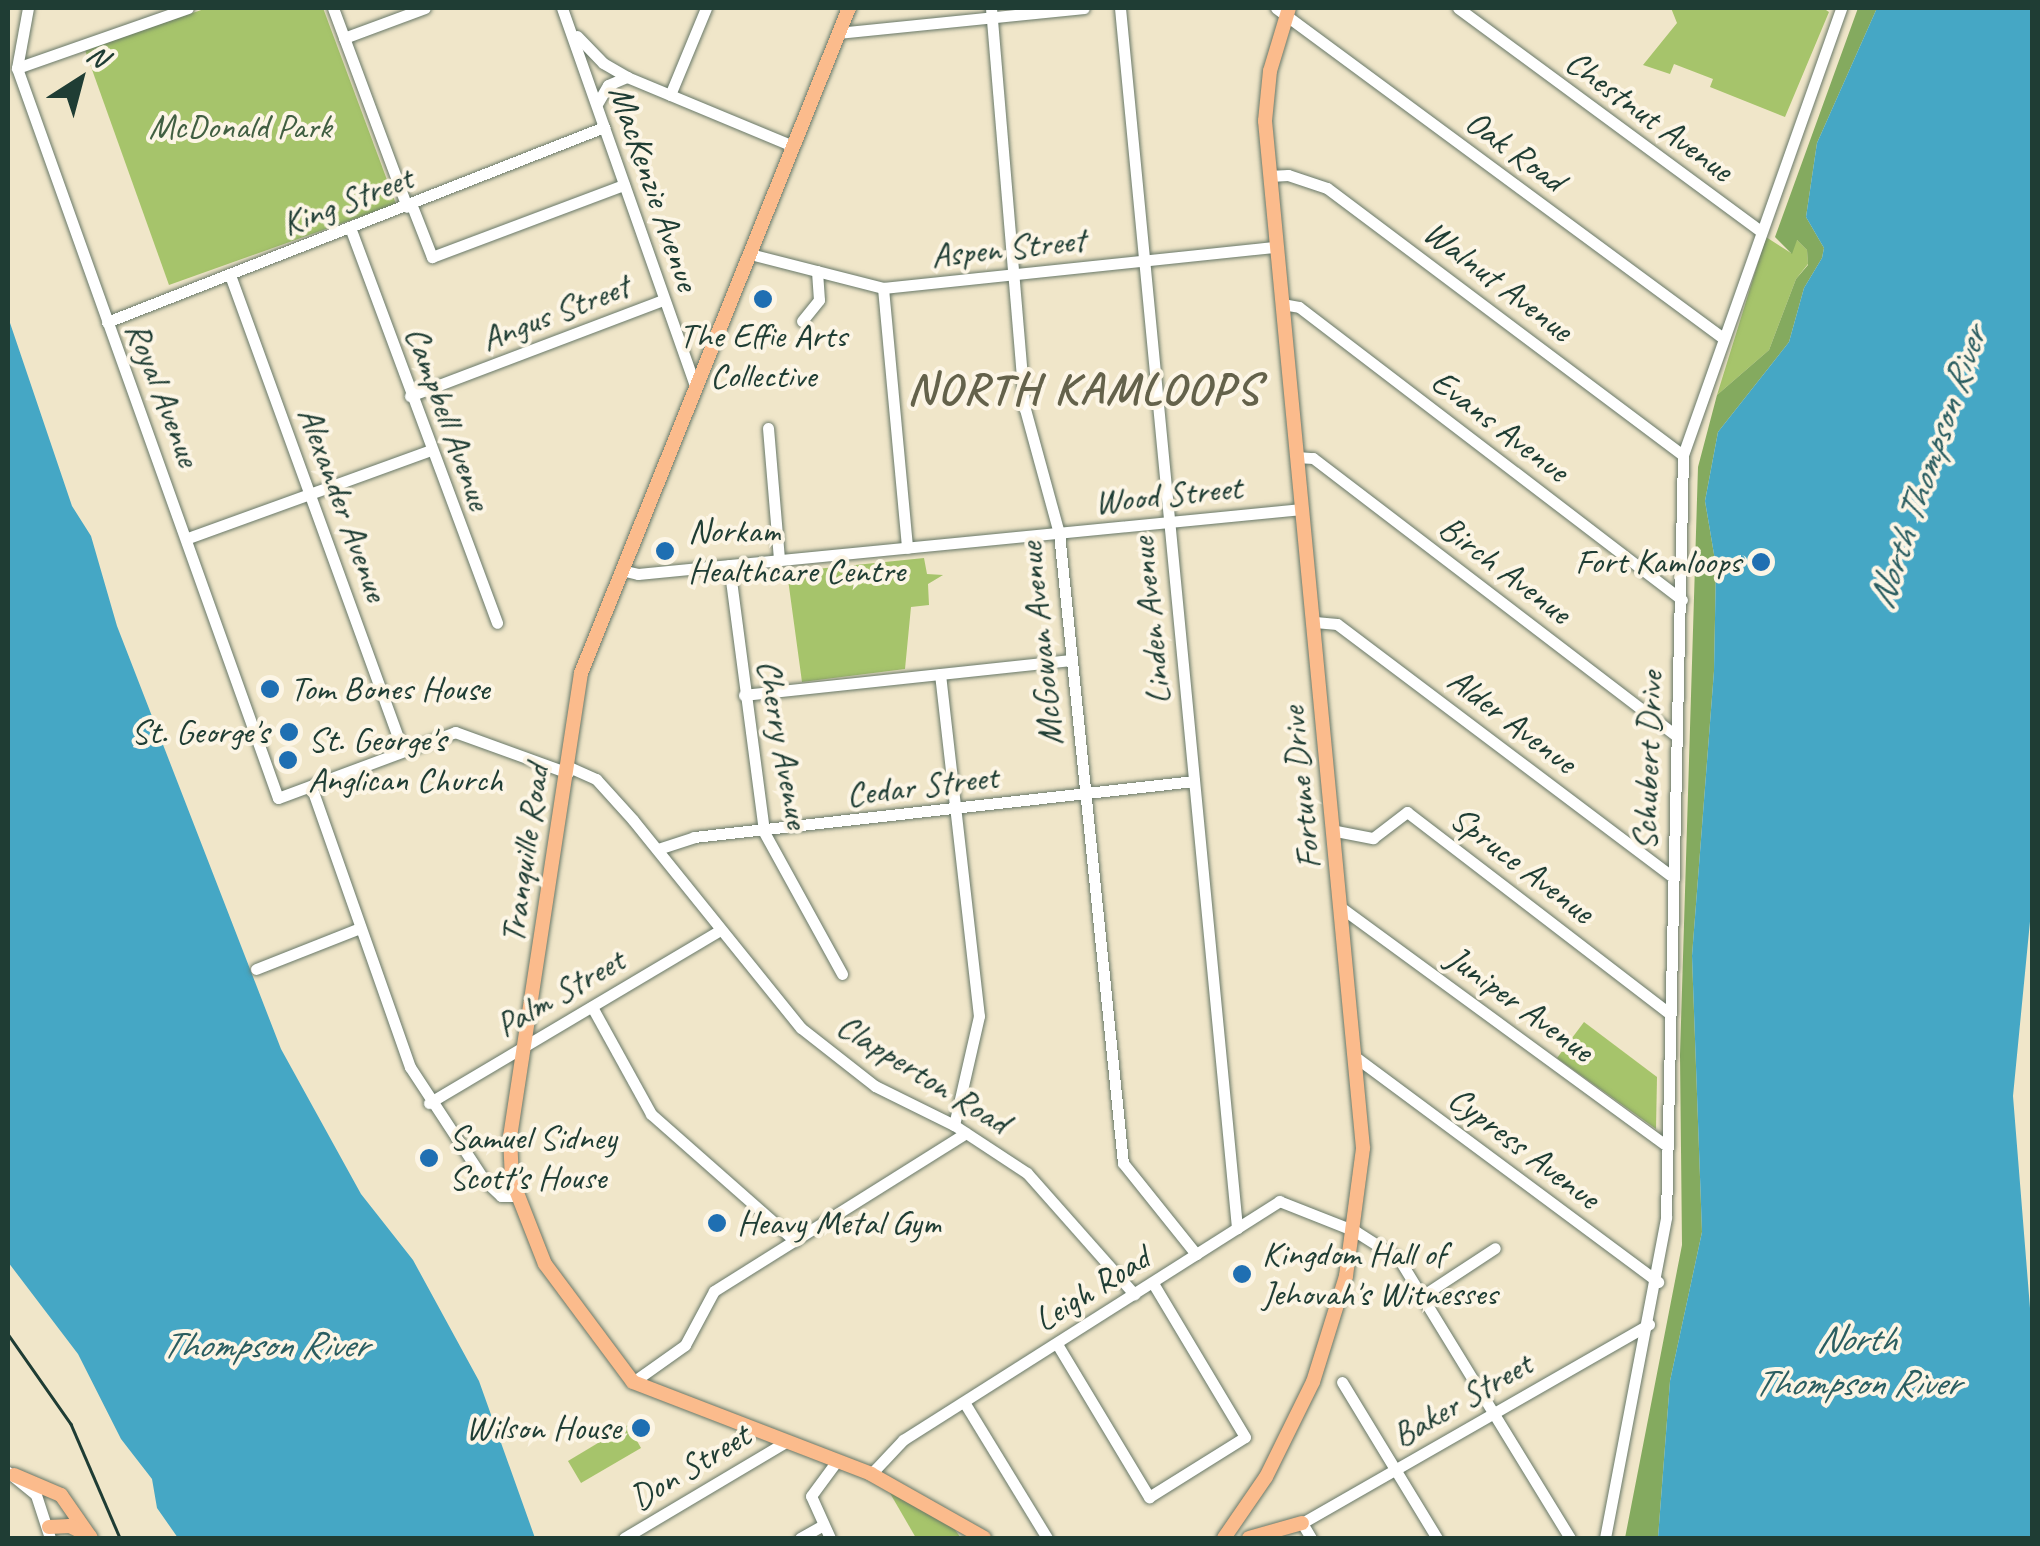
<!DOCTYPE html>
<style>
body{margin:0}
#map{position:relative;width:2040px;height:1546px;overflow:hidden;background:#f0e6c9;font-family:Caveat,sans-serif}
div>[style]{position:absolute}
.green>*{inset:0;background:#a6c46b}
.forest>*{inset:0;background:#84aa5f}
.water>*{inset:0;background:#45a7c5}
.roads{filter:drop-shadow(0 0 2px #687868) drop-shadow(0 0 2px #687868)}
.minor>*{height:11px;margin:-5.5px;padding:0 5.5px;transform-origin:5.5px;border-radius:5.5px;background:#fff}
.major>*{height:14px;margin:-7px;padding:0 7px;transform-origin:7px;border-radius:7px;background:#fbbb8c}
.rail>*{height:2.5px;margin:-1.25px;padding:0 1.25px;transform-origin:1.25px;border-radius:1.25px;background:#1f3d34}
.dots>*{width:28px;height:28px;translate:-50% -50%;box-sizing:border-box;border:5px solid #fcf5e5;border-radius:50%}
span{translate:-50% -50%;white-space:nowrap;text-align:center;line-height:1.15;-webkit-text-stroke:8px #fcf5e5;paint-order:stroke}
.street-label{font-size:35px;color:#1f3d34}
.park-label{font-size:35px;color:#415f42}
.poi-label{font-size:35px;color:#1f3d34}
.left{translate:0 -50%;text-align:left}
.right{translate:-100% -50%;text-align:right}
.water-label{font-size:38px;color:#2a5d60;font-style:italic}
.district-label{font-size:45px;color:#64624b;font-weight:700;letter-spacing:2.5px}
.frame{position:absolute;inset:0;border:10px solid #1f3d34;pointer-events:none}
.north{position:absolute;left:30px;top:30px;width:100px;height:100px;-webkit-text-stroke:8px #fcf5e5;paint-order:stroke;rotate:36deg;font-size:28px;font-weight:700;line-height:40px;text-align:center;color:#1f3d34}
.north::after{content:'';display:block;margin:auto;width:35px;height:45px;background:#1f3d34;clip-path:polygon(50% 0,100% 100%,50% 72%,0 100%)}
</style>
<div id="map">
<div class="green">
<i style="clip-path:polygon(207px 8px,323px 8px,396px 204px,169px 285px,85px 50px)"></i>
<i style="clip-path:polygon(1671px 8px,1823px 8px,1829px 12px,1785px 117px,1710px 87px,1713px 79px,1674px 64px,1670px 74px,1643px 65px,1677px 23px)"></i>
<i style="clip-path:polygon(1766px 237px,1791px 253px,1796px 239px,1807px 250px,1808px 264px,1796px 279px,1769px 350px,1717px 395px)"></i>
<i style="clip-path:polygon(924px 558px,927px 574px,943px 575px,928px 584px,929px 605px,911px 607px,905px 669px,802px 682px,787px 572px)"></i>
<i style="clip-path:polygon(1584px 1022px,1657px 1077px,1656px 1129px,1557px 1058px)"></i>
<i style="clip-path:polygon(628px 1425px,641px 1448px,581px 1483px,568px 1461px)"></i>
<i style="clip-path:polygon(887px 1488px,947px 1519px,961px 1538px,916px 1538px)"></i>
</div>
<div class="forest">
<i style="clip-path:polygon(1858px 8px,1877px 8px,1817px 143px,1806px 217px,1824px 248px,1822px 258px,1804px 288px,1789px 342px,1718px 432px,1705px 501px,1716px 566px,1714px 671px,1692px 956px,1702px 1232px,1670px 1381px,1658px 1538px,1625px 1538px,1682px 1245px,1680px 1055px,1698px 467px,1717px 395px,1769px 350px,1796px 279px,1808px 265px,1807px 250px,1797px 240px,1792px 254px,1775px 237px)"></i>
</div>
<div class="water">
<i style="clip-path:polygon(1877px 8px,2032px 8px,2032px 901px,2013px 1096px,2032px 1333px,2032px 1538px,1658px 1538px,1670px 1381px,1702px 1232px,1692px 956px,1714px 671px,1716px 566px,1705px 501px,1718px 432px,1789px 342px,1804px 288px,1822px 258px,1824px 248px,1806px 217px,1817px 143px)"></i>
<i style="clip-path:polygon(8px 317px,72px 506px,91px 536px,117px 626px,281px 1049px,361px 1194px,413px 1260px,479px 1381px,535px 1538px,178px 1538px,157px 1508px,152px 1479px,121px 1439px,78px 1354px,8px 1262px)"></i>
</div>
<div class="roads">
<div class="minor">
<i style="left:28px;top:8px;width:61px;rotate:100.4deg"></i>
<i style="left:17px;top:68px;width:775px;rotate:70.33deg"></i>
<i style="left:278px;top:798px;width:189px;rotate:-20.4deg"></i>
<i style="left:455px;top:732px;width:120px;rotate:19.9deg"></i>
<i style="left:333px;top:8px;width:212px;rotate:69.6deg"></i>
<i style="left:562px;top:8px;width:400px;rotate:70.6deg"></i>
<i style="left:991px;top:8px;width:402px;rotate:85.2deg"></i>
<i style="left:1025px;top:409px;width:129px;rotate:74.7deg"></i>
<i style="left:1059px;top:533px;width:633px;rotate:84.2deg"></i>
<i style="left:1123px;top:1163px;width:117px;rotate:51.3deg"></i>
<i style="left:1120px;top:8px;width:1226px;rotate:84.52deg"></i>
<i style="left:1276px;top:8px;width:556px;rotate:36.44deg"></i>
<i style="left:1458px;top:8px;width:375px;rotate:36.4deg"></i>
<i style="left:838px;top:33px;width:247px;rotate:-5.8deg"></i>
<i style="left:577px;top:36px;width:37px;rotate:46deg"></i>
<i style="left:603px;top:63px;width:28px;rotate:30deg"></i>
<i style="left:627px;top:77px;width:180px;rotate:22.6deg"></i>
<i style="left:344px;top:38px;width:86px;rotate:-20.3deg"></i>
<i style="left:17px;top:68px;width:181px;rotate:-19.3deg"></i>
<i style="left:670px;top:95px;width:94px;rotate:-67.5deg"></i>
<i style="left:597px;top:104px;width:22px;rotate:-60deg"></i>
<i style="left:608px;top:85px;width:21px;rotate:-23deg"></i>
<i style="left:1269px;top:176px;width:19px;rotate:-3deg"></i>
<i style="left:1288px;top:175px;width:41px;rotate:18.4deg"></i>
<i style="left:1327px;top:188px;width:445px;rotate:36.9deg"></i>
<i style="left:412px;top:206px;width:55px;rotate:68.6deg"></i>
<i style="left:432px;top:257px;width:205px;rotate:-20.6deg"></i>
<i style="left:351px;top:230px;width:419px;rotate:69.6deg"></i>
<i style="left:750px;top:254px;width:137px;rotate:14.3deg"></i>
<i style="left:883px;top:288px;width:395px;rotate:-6deg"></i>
<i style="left:230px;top:275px;width:506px;rotate:70.03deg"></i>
<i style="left:883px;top:288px;width:261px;rotate:84.7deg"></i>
<i style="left:1282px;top:304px;width:17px;rotate:10deg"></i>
<i style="left:1299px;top:307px;width:482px;rotate:37.4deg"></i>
<i style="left:802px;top:321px;width:27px;rotate:-51deg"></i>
<i style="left:819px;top:300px;width:29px;rotate:-94deg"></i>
<i style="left:107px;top:322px;width:534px;rotate:-21.42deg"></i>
<i style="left:410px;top:396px;width:271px;rotate:-20.8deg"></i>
<i style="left:768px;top:428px;width:132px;rotate:85.2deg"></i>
<i style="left:1297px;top:457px;width:16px;rotate:4deg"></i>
<i style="left:1313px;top:458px;width:457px;rotate:37.4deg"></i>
<i style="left:188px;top:538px;width:255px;rotate:-19.9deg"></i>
<i style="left:729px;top:565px;width:269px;rotate:82.5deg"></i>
<i style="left:764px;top:832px;width:162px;rotate:61.2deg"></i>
<i style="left:621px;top:570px;width:17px;rotate:13deg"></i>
<i style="left:638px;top:574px;width:667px;rotate:-5.59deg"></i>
<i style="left:1315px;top:622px;width:22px;rotate:5deg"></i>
<i style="left:1337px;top:624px;width:418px;rotate:37deg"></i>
<i style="left:940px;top:674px;width:344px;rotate:83.5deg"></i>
<i style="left:979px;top:1016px;width:112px;rotate:102.9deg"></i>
<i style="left:744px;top:695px;width:328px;rotate:-6.1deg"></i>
<i style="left:569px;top:767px;width:30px;rotate:24deg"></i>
<i style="left:596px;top:779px;width:55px;rotate:47.9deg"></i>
<i style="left:633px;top:820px;width:267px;rotate:51.1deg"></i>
<i style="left:801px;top:1028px;width:94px;rotate:38.1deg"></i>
<i style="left:875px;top:1086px;width:88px;rotate:26.3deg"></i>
<i style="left:954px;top:1125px;width:87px;rotate:33.3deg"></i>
<i style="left:1027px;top:1173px;width:162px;rotate:48.5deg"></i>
<i style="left:311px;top:786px;width:298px;rotate:70.6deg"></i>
<i style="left:410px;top:1067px;width:136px;rotate:56.7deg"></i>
<i style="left:485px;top:1181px;width:22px;rotate:43deg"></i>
<i style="left:501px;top:1196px;width:13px"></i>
<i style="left:1336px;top:831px;width:38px;rotate:11deg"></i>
<i style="left:1373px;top:838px;width:43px;rotate:-37.4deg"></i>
<i style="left:1407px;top:812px;width:329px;rotate:37.5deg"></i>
<i style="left:658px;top:849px;width:38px;rotate:-18deg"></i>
<i style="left:694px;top:837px;width:503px;rotate:-6.39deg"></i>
<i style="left:1343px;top:909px;width:399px;rotate:36.2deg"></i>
<i style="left:256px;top:969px;width:112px;rotate:-21.5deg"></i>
<i style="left:592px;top:1007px;width:122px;rotate:61.1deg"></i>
<i style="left:651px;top:1114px;width:192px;rotate:41.4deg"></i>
<i style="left:1358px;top:1059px;width:374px;rotate:36.6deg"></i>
<i style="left:429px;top:1103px;width:337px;rotate:-30.7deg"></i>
<i style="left:1422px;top:1296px;width:87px;rotate:-33.3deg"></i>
<i style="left:1057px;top:1344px;width:179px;rotate:59deg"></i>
<i style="left:1149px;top:1497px;width:113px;rotate:-32deg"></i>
<i style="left:1245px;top:1437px;width:179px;rotate:-120.9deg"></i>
<i style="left:633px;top:1382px;width:64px;rotate:-35.4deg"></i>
<i style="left:685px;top:1345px;width:61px;rotate:-61.8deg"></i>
<i style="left:714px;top:1291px;width:297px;rotate:-32.1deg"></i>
<i style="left:1342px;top:1382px;width:183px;rotate:58.7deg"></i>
<i style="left:964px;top:1402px;width:159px;rotate:58.6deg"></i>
<i style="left:8px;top:1472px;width:36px;rotate:39deg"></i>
<i style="left:36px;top:1495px;width:45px;rotate:72deg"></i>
<i style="left:871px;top:1474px;width:47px;rotate:-46.7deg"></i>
<i style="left:903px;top:1440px;width:446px;rotate:-32.4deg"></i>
<i style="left:1279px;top:1201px;width:82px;rotate:21.5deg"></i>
<i style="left:1355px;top:1231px;width:52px;rotate:32.5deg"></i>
<i style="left:1399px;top:1259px;width:327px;rotate:58.5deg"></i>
<i style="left:624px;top:1538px;width:186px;rotate:-30.7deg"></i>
<i style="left:800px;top:1538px;width:26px;rotate:-29deg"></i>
<i style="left:830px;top:1538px;width:46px;rotate:-114.3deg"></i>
<i style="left:811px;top:1496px;width:42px;rotate:-53.7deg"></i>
<i style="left:1311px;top:1538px;width:17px;rotate:-121deg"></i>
<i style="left:1302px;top:1523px;width:400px;rotate:-29.8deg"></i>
<i style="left:1605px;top:1538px;width:327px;rotate:-79.2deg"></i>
<i style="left:1666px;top:1217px;width:762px;rotate:-88.72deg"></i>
<i style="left:1683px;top:455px;width:474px;rotate:-70.5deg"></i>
</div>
<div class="major">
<i style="left:849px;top:8px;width:717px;rotate:111.95deg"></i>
<i style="left:581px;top:673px;width:468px;rotate:98.7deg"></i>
<i style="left:510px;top:1136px;width:44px;rotate:87.4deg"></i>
<i style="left:512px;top:1180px;width:90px;rotate:68.6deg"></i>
<i style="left:545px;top:1264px;width:147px;rotate:53.3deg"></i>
<i style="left:633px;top:1382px;width:255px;rotate:21.1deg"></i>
<i style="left:871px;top:1474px;width:130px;rotate:29.5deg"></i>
<i style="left:14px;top:1475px;width:51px;rotate:23.1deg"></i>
<i style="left:61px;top:1495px;width:52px;rotate:55.1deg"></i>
<i style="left:49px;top:1527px;width:21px;rotate:-3deg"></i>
<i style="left:70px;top:1526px;width:22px;rotate:27deg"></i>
<i style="left:1224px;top:1538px;width:74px;rotate:-55.5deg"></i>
<i style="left:1266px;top:1477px;width:106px;rotate:-63.7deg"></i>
<i style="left:1313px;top:1382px;width:111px;rotate:-72.7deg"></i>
<i style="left:1346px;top:1276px;width:129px;rotate:-82.4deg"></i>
<i style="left:1363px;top:1148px;width:1032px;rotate:-95.45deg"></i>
<i style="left:1265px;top:121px;width:50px;rotate:-84.3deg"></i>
<i style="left:1270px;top:71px;width:66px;rotate:-73.2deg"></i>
<i style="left:1249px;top:1538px;width:55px;rotate:-15.8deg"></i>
</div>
</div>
<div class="rail">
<i style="left:629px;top:108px;width:6px;rotate:-51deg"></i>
<i style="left:8px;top:1334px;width:110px;rotate:55deg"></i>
<i style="left:71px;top:1424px;width:124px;rotate:66.7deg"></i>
</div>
<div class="dots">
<i style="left:763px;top:299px;background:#1f6fb2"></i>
<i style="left:665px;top:551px;background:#1f6fb2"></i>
<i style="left:1761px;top:562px;background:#1f6fb2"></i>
<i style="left:270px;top:689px;background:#1f6fb2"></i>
<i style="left:289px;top:732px;background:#1f6fb2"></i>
<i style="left:288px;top:760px;background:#1f6fb2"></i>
<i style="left:429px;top:1158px;background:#1f6fb2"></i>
<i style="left:717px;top:1223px;background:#1f6fb2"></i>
<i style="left:1242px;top:1274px;background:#1f6fb2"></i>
<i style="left:641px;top:1428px;background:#1f6fb2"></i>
</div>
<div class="street-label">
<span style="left:1649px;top:116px;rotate:36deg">Chestnut Avenue</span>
<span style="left:1515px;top:151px;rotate:36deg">Oak Road</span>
<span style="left:654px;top:188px;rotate:71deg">MacKenzie Avenue</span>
<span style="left:347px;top:201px;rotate:-21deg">King Street</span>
<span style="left:1008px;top:248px;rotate:-6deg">Aspen Street</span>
<span style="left:1498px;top:281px;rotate:37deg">Walnut Avenue</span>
<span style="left:555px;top:313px;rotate:-21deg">Angus Street</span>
<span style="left:163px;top:394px;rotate:69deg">Royal Avenue</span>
<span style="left:448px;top:418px;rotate:70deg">Campbell Avenue</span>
<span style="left:1500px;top:426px;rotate:37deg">Evans Avenue</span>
<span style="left:1168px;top:495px;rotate:-6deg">Wood Street</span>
<span style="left:343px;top:504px;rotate:70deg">Alexander Avenue</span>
<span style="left:1505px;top:570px;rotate:37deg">Birch Avenue</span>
<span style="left:1151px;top:621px;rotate:-96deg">Linden Avenue</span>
<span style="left:1041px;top:644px;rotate:-96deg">McGowan Avenue</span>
<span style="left:1512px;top:721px;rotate:37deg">Alder Avenue</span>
<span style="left:783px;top:744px;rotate:80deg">Cherry Avenue</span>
<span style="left:1648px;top:761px;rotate:-88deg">Schubert Drive</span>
<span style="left:922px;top:786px;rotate:-7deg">Cedar Street</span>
<span style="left:1301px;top:788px;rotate:-96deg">Fortune Drive</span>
<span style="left:525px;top:854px;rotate:-82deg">Tranquille Road</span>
<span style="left:1522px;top:865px;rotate:37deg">Spruce Avenue</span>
<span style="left:560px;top:993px;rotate:-30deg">Palm Street</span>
<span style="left:1520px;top:1004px;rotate:36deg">Juniper Avenue</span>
<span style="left:923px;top:1074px;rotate:32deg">Clapperton Road</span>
<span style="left:1524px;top:1148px;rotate:37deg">Cypress Avenue</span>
<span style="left:1092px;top:1289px;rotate:-32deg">Leigh Road</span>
<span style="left:1462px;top:1400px;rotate:-30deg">Baker Street</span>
<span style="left:690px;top:1467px;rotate:-31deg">Don Street</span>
</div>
<div class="park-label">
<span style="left:240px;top:127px">McDonald Park</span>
</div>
<div class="poi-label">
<span style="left:763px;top:356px">The Effie Arts<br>Collective</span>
<span class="left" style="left:688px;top:551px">Norkam<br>Healthcare Centre</span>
<span class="right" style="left:1741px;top:562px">Fort Kamloops</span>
<span class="left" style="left:290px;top:689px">Tom Bones House</span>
<span class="right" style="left:269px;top:732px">St. George's</span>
<span class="left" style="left:308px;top:760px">St. George's<br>Anglican Church</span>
<span class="left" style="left:449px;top:1158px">Samuel Sidney<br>Scott's House</span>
<span class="left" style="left:737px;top:1223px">Heavy Metal Gym</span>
<span class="left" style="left:1262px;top:1274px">Kingdom Hall of<br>Jehovah's Witnesses</span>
<span class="right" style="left:621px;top:1428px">Wilson House</span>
</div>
<div class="water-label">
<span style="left:1927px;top:468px;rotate:-71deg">North Thompson River</span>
<span style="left:1856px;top:1361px">North<br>Thompson River</span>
<span style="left:264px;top:1345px">Thompson River</span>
</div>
<div class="district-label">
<span style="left:1084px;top:389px">NORTH KAMLOOPS</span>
</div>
<div class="frame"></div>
<div class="north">N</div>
</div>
